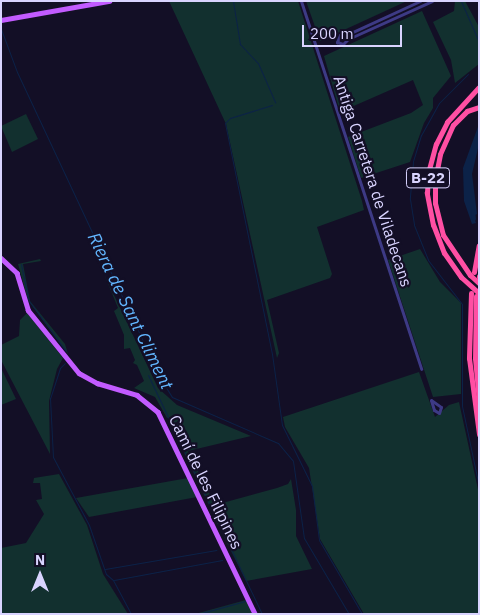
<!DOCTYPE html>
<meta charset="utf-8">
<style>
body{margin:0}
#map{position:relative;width:480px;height:615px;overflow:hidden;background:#130f26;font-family:"IBM Plex Sans",sans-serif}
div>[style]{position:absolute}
.green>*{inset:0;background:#12302f}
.water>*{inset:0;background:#0c2248}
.stream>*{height:1px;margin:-0.5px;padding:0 0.5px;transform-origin:0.5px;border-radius:0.5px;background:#0c2248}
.canal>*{height:4px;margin:-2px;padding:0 2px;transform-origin:2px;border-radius:2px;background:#0c2248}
.minor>*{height:3px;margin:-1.5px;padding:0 1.5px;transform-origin:1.5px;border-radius:1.5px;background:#3d3a85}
.major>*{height:4.5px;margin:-2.25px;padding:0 2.25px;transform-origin:2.25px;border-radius:2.25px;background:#c25bff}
.highway>*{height:5px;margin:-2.5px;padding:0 2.5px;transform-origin:2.5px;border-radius:2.5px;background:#ff4fa3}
.highway-bridge>*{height:5px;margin:-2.5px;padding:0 2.5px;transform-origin:2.5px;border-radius:2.5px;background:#ff4fa3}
span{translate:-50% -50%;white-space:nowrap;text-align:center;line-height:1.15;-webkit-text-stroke:4.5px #130f26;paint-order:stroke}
.shield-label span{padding:1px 4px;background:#130f26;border:1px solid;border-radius:4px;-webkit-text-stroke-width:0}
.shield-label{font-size:15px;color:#d9d4ff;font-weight:700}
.street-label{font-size:16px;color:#d9d4ff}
.water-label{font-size:18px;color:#62b6ff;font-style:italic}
.frame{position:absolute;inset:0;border:2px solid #d9d4ff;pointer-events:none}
.north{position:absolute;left:15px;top:550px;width:50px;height:50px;-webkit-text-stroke:4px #130f26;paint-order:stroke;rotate:0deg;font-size:14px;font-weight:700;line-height:20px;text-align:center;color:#d9d4ff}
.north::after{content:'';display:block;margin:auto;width:18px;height:22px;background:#d9d4ff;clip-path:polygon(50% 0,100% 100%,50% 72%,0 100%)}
.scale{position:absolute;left:302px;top:25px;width:100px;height:22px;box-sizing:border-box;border:2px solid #d9d4ff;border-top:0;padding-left:6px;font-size:15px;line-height:18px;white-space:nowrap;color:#d9d4ff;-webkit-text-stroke:4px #130f26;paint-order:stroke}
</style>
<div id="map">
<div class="green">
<i style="clip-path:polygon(169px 1px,298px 1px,362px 201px,364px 210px,317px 227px,332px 274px,330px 278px,267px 300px,279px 353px,277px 358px,226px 124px)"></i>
<i style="clip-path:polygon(306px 1px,407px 1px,320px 41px)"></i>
<i style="clip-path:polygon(455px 1px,465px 1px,479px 27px,479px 64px,455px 83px,451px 60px,433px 22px,454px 11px)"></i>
<i style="clip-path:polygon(422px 11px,451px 76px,433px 98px,433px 108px,424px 123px,410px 162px,361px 178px,348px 137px,411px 113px,423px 105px,413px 80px,340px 112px,324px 56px)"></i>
<i style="clip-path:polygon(26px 114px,38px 139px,12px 152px,1px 126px)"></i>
<i style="clip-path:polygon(420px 249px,440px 282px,461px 303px,461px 394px,433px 397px,388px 260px)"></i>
<i style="clip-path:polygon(40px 259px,41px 261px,23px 264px,30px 301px,65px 344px,68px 354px,28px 300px,18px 264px)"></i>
<i style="clip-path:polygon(104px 274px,158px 388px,177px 405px,251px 436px,188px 451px,215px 505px,277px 488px,288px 484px,291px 479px,296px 510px,296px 536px,312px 569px,246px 581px,216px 521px,220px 520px,219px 517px,215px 518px,169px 421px,171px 417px,167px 418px,155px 397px,134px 388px,144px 381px,137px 365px,133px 363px,135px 360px,130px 348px,124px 349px,124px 335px,114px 311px,118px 308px)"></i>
<i style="clip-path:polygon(27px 313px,63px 358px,57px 369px,49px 401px,50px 454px,1px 360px,1px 345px,19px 336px,20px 320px)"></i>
<i style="clip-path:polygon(1px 368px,16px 399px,1px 405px)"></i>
<i style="clip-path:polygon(419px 372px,435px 417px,449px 405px,459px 402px,479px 494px,479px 614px,364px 614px,320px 539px,309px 468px,285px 427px,283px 417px)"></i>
<i style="clip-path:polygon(59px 474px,87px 525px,103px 574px,128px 614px,1px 613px,1px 548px,26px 543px,44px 514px,36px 500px,42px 499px,40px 483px,33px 483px,34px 478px)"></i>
<i style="clip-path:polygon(188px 478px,197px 497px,89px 517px,76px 498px)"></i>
<i style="clip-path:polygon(246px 600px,252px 614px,195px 614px)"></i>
</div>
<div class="water">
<i style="clip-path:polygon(479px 124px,479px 144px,472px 174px,477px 214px,473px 216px,476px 223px,472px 224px,464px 201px,463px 168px)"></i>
</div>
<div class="stream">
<i style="left:233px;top:1px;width:44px;rotate:80.8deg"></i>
<i style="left:240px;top:44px;width:26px;rotate:47deg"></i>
<i style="left:258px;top:63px;width:43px;rotate:66.4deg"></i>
<i style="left:461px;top:1px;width:45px;rotate:66.3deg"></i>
<i style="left:1px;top:29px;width:46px;rotate:69.6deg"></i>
<i style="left:17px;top:72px;width:341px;rotate:64.9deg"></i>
<i style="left:162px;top:381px;width:19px;rotate:58deg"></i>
<i style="left:172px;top:397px;width:116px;rotate:23.5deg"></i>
<i style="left:278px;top:443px;width:23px;rotate:50deg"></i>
<i style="left:293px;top:461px;width:78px;rotate:81.9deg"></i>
<i style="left:304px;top:538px;width:88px;rotate:59.4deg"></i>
<i style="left:468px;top:74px;width:41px;rotate:135deg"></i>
<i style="left:439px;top:103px;width:37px;rotate:119deg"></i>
<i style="left:421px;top:135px;width:28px;rotate:107deg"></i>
<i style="left:413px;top:162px;width:37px;rotate:95deg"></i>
<i style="left:410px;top:199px;width:26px;rotate:81deg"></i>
<i style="left:414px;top:225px;width:38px;rotate:68deg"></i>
<i style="left:428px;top:260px;width:56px;rotate:52.3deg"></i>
<i style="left:462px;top:304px;width:102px;rotate:90deg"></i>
<i style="left:462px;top:406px;width:83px;rotate:78.1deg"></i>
<i style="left:272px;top:105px;width:44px;rotate:162.8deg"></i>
<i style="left:230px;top:118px;width:7px;rotate:135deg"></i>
<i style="left:225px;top:123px;width:236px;rotate:78.5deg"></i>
<i style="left:272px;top:354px;width:72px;rotate:82deg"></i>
<i style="left:282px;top:425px;width:68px;rotate:63.8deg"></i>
<i style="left:312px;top:486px;width:54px;rotate:82.6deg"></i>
<i style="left:319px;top:540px;width:86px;rotate:59.8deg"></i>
<i style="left:21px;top:264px;width:38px;rotate:78deg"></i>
<i style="left:29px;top:301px;width:62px;rotate:53.5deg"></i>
<i style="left:65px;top:363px;width:7px;rotate:135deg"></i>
<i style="left:60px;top:368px;width:32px;rotate:108deg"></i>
<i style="left:50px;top:398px;width:59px;rotate:87.1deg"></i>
<i style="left:53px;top:457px;width:77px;rotate:62.1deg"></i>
<i style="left:89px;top:525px;width:52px;rotate:70.9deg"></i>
<i style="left:106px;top:574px;width:9px;rotate:41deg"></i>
<i style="left:113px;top:580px;width:38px;rotate:62deg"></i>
<i style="left:148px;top:375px;width:265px;rotate:64.5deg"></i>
<i style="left:105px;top:569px;width:113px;rotate:-9.7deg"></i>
<i style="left:114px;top:580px;width:110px;rotate:-10.5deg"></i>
<i style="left:198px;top:614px;width:49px;rotate:-15.5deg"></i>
</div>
<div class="canal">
<i style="left:473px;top:211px;width:8px;rotate:83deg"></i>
</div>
<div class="minor">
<i style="left:301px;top:1px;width:387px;rotate:71.9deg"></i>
<i style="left:420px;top:1px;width:81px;rotate:155.3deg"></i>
<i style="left:346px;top:35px;width:6px;rotate:180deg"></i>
<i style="left:340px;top:35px;width:8px;rotate:113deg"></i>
<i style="left:337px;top:42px;width:6px;rotate:18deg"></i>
<i style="left:343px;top:44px;width:7px;rotate:-45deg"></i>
<i style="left:348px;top:39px;width:92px;rotate:-24.3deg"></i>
<i style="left:431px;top:400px;width:12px;rotate:35deg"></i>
<i style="left:441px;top:407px;width:6px;rotate:108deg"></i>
<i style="left:439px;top:413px;width:6px;rotate:-149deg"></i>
<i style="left:434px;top:410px;width:10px;rotate:-107deg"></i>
</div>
<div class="major">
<i style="left:1px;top:20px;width:110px;rotate:-10deg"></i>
<i style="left:1px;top:258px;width:22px;rotate:43deg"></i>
<i style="left:17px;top:273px;width:39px;rotate:73deg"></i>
<i style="left:28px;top:310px;width:81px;rotate:51deg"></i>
<i style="left:79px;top:373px;width:21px;rotate:29deg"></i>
<i style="left:97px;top:383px;width:42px;rotate:16.7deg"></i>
<i style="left:137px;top:395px;width:27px;rotate:39deg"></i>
<i style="left:158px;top:412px;width:224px;rotate:64.3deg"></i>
</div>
<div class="highway">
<i style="left:474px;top:272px;width:27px;rotate:-80deg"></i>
<i style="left:470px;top:275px;width:48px;rotate:-124deg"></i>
<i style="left:443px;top:235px;width:33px;rotate:-104deg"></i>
<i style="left:435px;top:203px;width:23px;rotate:-90deg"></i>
<i style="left:435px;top:180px;width:26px;rotate:-79deg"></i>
<i style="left:440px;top:154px;width:32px;rotate:-66deg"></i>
<i style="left:453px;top:125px;width:20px;rotate:-45deg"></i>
<i style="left:467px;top:111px;width:13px;rotate:-18deg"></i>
<i style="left:461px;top:277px;width:29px;rotate:-125deg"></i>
<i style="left:444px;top:253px;width:30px;rotate:-111deg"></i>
<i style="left:433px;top:225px;width:33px;rotate:-101deg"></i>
<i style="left:427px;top:193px;width:20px;rotate:-87deg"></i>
<i style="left:428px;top:173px;width:30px;rotate:-75deg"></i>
<i style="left:436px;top:144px;width:25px;rotate:-63deg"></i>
<i style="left:447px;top:122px;width:47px;rotate:-47.6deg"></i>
<i style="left:479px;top:277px;width:1px;rotate:-90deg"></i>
<i style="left:471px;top:293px;width:65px;rotate:91.8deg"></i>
<i style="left:469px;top:358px;width:77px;rotate:82.5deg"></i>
<i style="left:476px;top:296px;width:62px;rotate:90.9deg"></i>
<i style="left:475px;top:358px;width:44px;rotate:84.8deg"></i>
</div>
<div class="highway-bridge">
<i style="left:470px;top:275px;width:12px;rotate:42deg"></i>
<i style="left:461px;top:277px;width:24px;rotate:42deg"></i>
</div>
<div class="shield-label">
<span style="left:428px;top:178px">B-22</span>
</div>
<div class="street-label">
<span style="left:373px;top:181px;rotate:72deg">Antiga Carretera de Viladecans</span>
<span style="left:206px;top:482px;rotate:64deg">Camí de les Filipines</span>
</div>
<div class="water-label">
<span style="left:130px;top:311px;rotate:64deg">Riera de Sant Climent</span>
</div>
<div class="frame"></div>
<div class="north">N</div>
<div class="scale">200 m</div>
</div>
